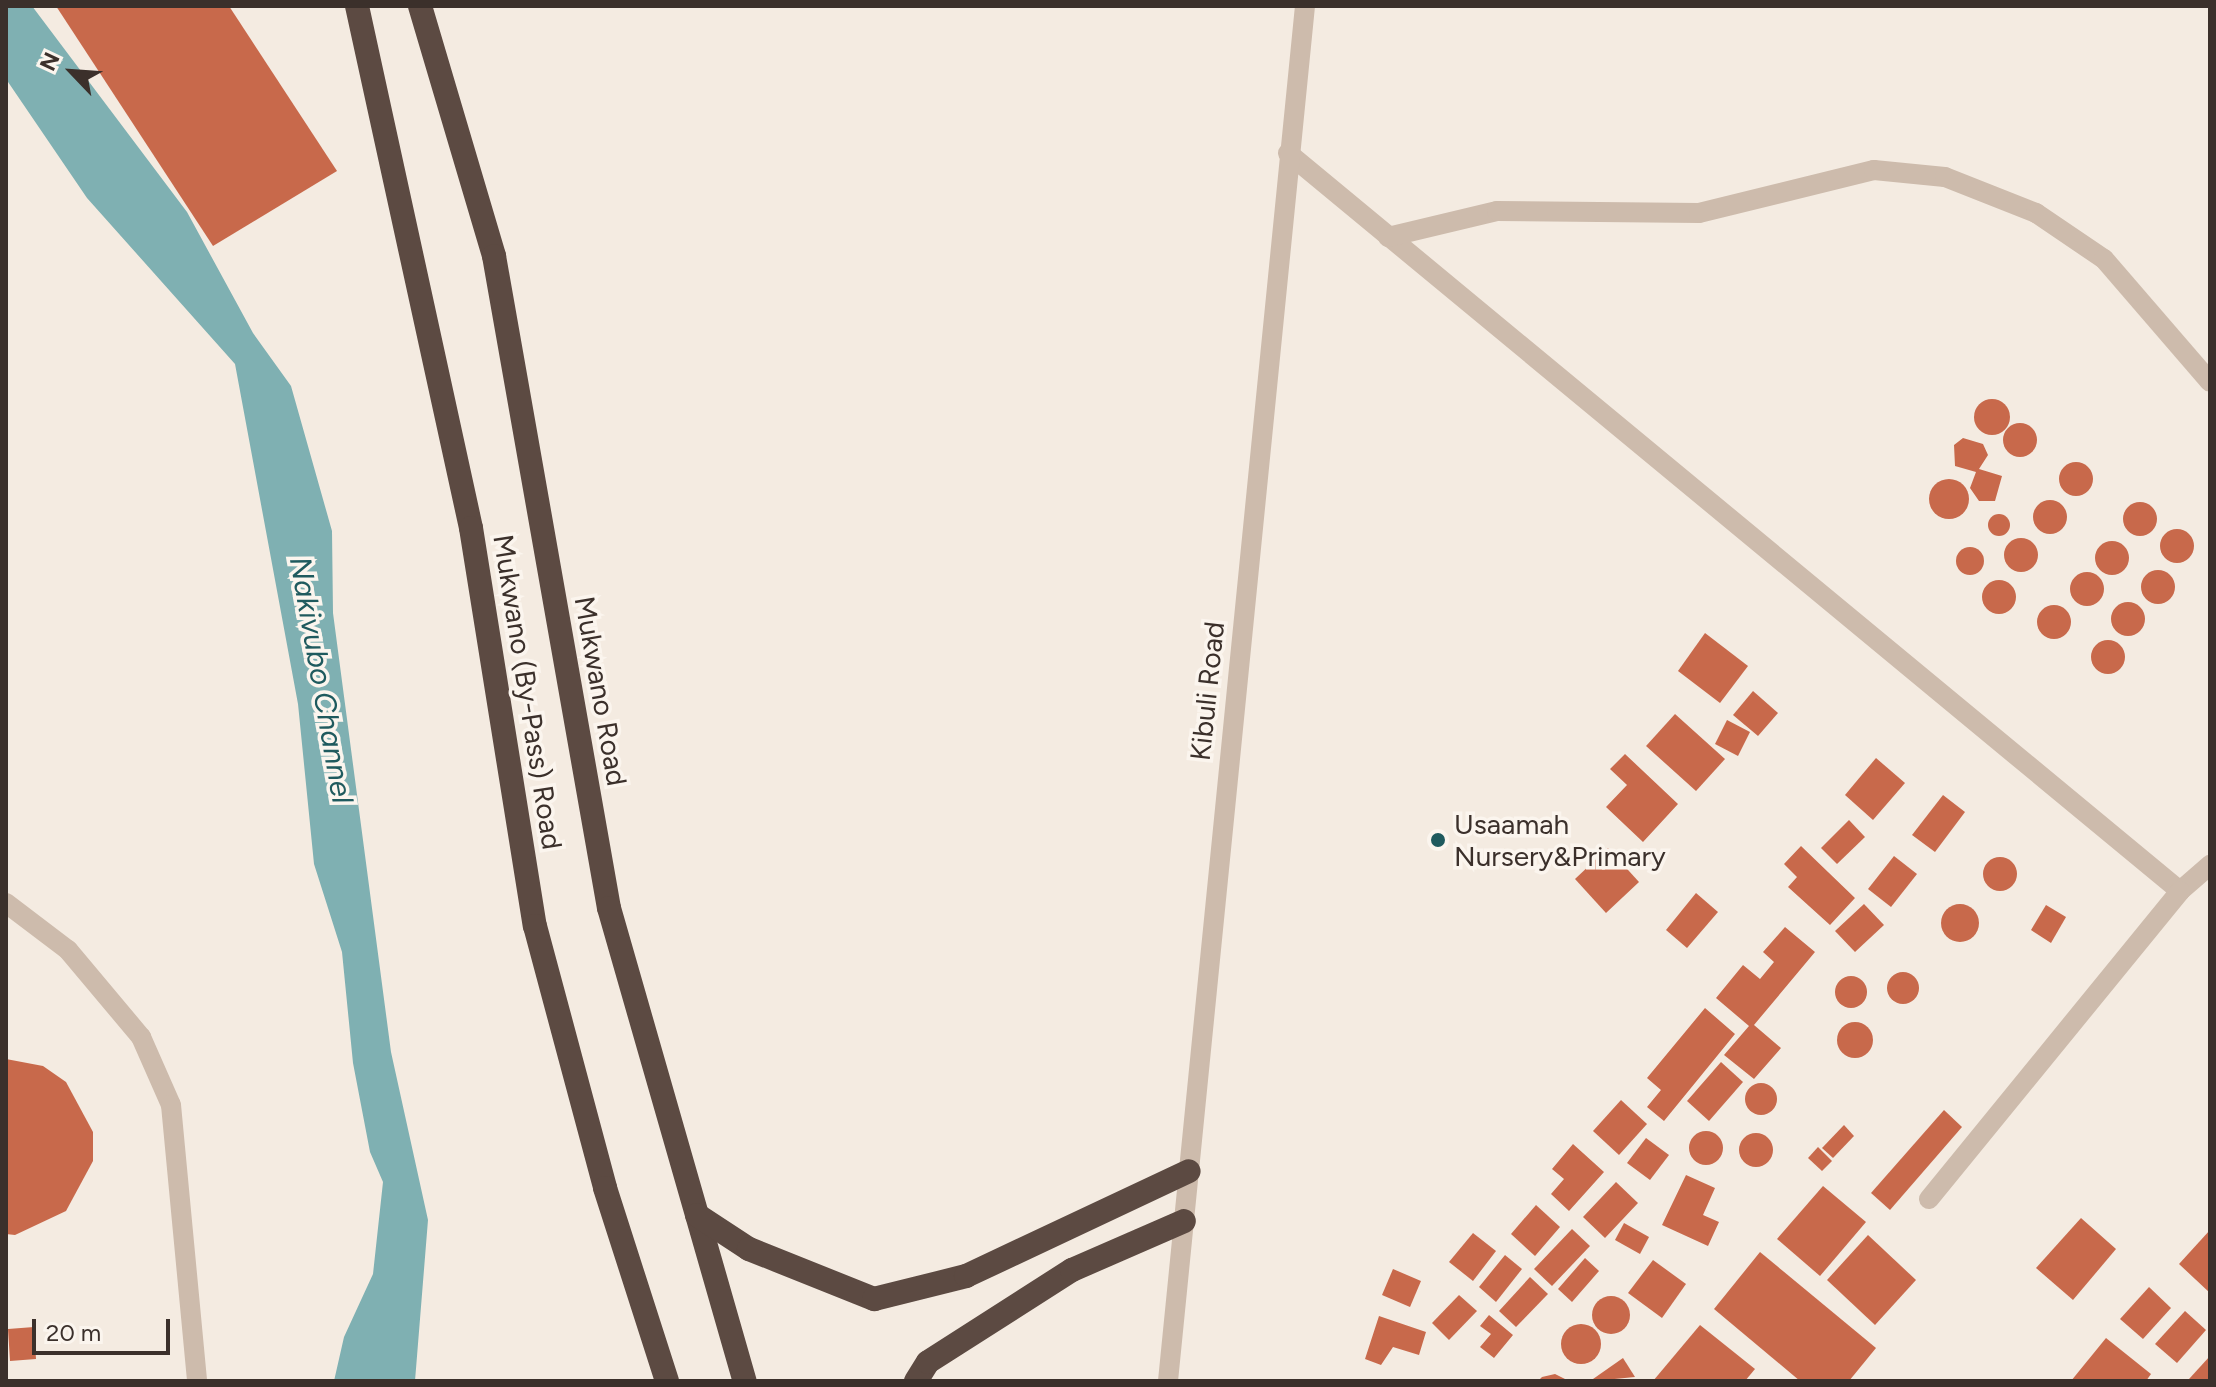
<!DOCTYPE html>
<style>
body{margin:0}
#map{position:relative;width:2216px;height:1387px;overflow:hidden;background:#f4ebe1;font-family:Figtree,sans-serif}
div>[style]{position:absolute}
.water>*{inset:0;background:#7fb0b2}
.building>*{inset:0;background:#c8694b}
.round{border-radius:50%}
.minor>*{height:20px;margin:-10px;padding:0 10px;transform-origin:10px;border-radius:10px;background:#cdbbac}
.highway>*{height:24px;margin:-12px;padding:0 12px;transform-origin:12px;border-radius:12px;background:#5c4a42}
.dots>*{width:22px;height:22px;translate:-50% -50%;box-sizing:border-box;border:4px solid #fbf5ee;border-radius:50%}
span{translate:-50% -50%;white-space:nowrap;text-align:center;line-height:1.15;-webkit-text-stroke:7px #fbf5ee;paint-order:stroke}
.street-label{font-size:28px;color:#3b302b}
.poi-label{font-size:28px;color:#3b302b}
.left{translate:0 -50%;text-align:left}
.water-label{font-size:30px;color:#1f5a5e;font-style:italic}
.frame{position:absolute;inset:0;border:8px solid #3b302b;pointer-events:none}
.north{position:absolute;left:32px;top:32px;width:80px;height:80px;-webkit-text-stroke:6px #fbf5ee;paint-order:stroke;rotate:295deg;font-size:22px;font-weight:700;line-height:32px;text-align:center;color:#3b302b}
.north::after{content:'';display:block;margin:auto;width:28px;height:36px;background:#3b302b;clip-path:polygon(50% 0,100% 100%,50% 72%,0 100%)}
.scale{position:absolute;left:32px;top:1319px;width:138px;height:36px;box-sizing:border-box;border:4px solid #3b302b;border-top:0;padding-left:10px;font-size:24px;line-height:28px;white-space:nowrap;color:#3b302b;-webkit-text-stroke:6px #fbf5ee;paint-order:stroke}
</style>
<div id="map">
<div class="water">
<i style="clip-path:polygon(6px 6px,32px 6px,187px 212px,253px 333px,291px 386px,332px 531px,333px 613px,391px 1052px,428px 1220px,415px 1381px,334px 1381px,344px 1337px,373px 1274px,383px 1182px,370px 1152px,353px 1063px,342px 952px,314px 864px,298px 704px,235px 364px,87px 198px,6px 79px)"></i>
</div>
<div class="building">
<i style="clip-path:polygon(56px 6px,229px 6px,337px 171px,213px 246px)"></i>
<i class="round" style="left:1974px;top:399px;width:36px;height:36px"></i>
<i class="round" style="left:2003px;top:423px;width:34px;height:34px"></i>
<i style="clip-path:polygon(1963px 438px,1983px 444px,1988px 455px,1979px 469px,2002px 476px,1995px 501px,1979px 501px,1970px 488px,1976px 472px,1955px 466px,1954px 445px)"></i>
<i class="round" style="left:2059px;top:462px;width:34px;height:34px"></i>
<i class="round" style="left:1929px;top:479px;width:40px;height:40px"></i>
<i class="round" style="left:2033px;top:500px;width:34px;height:34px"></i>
<i class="round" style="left:2123px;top:502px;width:34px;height:34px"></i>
<i class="round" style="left:1988px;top:514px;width:22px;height:22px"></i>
<i class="round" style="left:2160px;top:529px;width:34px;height:34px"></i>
<i class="round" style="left:2004px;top:538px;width:34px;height:34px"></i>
<i class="round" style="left:2095px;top:541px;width:34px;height:34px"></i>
<i class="round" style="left:1956px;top:547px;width:28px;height:28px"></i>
<i class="round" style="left:2141px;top:570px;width:34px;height:34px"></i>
<i class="round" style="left:2070px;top:572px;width:34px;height:34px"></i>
<i class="round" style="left:1982px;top:580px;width:34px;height:34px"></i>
<i class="round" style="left:2111px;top:602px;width:34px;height:34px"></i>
<i class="round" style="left:2037px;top:605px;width:34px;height:34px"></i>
<i style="clip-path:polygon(1705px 633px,1748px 666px,1720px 703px,1678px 671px)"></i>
<i class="round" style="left:2091px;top:640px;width:34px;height:34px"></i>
<i style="clip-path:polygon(1753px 691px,1778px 713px,1758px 736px,1733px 715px)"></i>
<i style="clip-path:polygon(1675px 714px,1725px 759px,1696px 791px,1646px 746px)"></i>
<i style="clip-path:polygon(1727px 720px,1750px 732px,1738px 756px,1715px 744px)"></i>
<i style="clip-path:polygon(1625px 754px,1678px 804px,1643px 842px,1606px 807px,1627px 785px,1610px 769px)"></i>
<i style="clip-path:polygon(1876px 758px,1905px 783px,1873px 820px,1845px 795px)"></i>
<i style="clip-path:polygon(1943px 795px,1965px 812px,1935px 852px,1912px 835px)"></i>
<i style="clip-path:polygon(1849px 820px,1865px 837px,1837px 864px,1821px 848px)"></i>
<i style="clip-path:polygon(1801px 846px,1855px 898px,1830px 925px,1788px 887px,1797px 877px,1784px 864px)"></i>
<i style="clip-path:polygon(1608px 848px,1639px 882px,1606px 913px,1575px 879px)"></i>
<i style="clip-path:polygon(1894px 856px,1917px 874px,1891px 907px,1868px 889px)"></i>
<i class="round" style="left:1983px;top:857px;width:34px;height:34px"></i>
<i style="clip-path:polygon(1696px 893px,1718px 912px,1687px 948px,1666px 930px)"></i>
<i class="round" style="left:1941px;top:904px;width:38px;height:38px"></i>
<i style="clip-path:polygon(1864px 904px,1884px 925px,1855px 952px,1835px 931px)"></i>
<i style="clip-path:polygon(2046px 905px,2066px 917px,2051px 943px,2031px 930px)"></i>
<i style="clip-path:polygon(1785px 927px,1815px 952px,1754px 1025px,1781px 1048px,1754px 1079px,1724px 1055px,1749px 1026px,1716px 998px,1743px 965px,1760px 979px,1774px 962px,1763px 952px)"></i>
<i class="round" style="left:1887px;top:972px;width:32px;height:32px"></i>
<i class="round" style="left:1835px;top:976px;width:32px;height:32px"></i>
<i style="clip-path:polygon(1705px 1008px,1735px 1034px,1664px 1121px,1647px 1107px,1661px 1090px,1647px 1078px)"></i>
<i class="round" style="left:1837px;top:1022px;width:36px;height:36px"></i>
<i style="clip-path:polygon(6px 1059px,43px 1066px,66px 1082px,93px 1132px,93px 1161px,66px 1211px,15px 1235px,6px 1234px)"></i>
<i style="clip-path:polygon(1721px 1062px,1743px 1082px,1709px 1121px,1687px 1101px)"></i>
<i class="round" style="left:1745px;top:1083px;width:32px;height:32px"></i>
<i style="clip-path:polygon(1621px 1100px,1647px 1124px,1619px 1155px,1593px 1131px)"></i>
<i style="clip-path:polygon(1944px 1110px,1962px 1127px,1890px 1210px,1871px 1193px)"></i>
<i style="clip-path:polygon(1844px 1125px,1854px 1136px,1833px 1158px,1822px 1148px)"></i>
<i class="round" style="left:1689px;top:1131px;width:34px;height:34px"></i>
<i class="round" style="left:1739px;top:1133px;width:34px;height:34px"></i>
<i style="clip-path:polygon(1646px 1138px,1669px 1155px,1650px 1180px,1627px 1163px)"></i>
<i style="clip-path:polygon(1573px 1144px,1604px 1172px,1569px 1211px,1551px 1194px,1564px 1179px,1552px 1169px)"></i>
<i style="clip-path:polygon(1818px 1147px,1832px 1161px,1822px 1171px,1808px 1158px)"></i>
<i style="clip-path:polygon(1686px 1175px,1715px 1188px,1703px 1215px,1719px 1222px,1708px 1246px,1662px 1225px)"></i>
<i style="clip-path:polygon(1616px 1182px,1638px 1203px,1605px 1238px,1583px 1217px)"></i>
<i style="clip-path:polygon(1823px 1186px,1866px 1222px,1820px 1276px,1777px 1239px)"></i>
<i style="clip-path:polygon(1536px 1205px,1560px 1227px,1535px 1256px,1511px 1234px)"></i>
<i style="clip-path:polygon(2081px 1218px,2116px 1249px,2073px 1300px,2036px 1268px)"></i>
<i style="clip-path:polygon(1624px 1223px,1649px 1237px,1640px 1254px,1615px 1240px)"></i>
<i style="clip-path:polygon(1572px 1229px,1590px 1246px,1552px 1286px,1534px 1269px)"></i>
<i style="clip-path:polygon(2210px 1230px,2210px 1293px,2179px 1264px)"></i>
<i style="clip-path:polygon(1473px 1233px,1496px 1251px,1473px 1281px,1449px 1262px)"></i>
<i style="clip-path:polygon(1868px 1235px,1916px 1280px,1875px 1325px,1827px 1280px)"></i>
<i style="clip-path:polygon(1760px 1252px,1876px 1348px,1849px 1381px,1800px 1381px,1714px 1309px)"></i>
<i style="clip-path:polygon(1505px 1255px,1522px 1269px,1496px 1302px,1479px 1287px)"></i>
<i style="clip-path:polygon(1585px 1258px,1599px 1271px,1572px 1302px,1558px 1289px)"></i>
<i style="clip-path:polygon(1653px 1260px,1686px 1284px,1662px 1318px,1628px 1293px)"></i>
<i style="clip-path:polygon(1393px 1269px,1421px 1281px,1410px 1307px,1382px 1295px)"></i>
<i style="clip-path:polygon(1530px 1277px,1548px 1294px,1516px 1327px,1499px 1311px)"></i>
<i style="clip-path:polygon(2149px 1287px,2171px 1308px,2143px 1339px,2120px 1319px)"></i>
<i style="clip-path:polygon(1459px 1295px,1477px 1311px,1449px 1340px,1432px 1323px)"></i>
<i class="round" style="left:1592px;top:1296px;width:38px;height:38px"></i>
<i style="clip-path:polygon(2185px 1311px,2206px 1330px,2177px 1363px,2155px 1344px)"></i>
<i style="clip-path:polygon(1489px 1315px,1513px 1335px,1494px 1358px,1480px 1347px,1491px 1334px,1480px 1326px)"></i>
<i style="clip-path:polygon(1379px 1316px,1426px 1332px,1419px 1355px,1393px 1347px,1381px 1365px,1365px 1359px)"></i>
<i class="round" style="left:1561px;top:1324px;width:40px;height:40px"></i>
<i style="clip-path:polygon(1700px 1325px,1755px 1369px,1745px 1381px,1653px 1381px)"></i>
<i style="clip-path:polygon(34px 1327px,36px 1359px,10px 1361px,8px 1329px)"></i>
<i style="clip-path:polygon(2106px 1338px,2151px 1374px,2146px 1381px,2071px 1381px)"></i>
<i style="clip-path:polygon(2210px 1356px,2210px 1381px,2191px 1381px,2189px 1379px)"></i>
<i style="clip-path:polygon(1623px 1358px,1635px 1377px,1594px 1381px,1593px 1379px)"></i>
<i style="clip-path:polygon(1555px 1374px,1569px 1381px,1538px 1381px,1542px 1377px)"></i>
</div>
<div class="minor">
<i style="left:1288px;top:153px;width:1158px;rotate:39.6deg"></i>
<i style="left:2180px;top:891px;width:40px;rotate:-41deg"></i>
<i style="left:1388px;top:237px;width:112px;rotate:-13.4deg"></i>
<i style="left:1497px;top:211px;width:202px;rotate:0.6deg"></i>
<i style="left:1699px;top:213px;width:180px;rotate:-13.8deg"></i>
<i style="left:1874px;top:170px;width:71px;rotate:5.6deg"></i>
<i style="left:1945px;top:177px;width:98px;rotate:21.6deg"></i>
<i style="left:2036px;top:213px;width:82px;rotate:34.1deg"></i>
<i style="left:2104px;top:259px;width:162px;rotate:49.2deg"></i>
<i style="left:6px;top:903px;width:78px;rotate:37.2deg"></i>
<i style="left:68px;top:950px;width:114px;rotate:50deg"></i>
<i style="left:141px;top:1037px;width:74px;rotate:66.2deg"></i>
<i style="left:171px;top:1105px;width:277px;rotate:84.6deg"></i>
<i style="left:1929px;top:1199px;width:397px;rotate:-50.8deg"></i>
<i style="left:1168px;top:1381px;width:1382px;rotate:-84.31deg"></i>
</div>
<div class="highway">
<i style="left:357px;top:6px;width:534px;rotate:77.68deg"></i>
<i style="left:471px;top:528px;width:403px;rotate:80.9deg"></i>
<i style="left:535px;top:926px;width:271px;rotate:75deg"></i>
<i style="left:605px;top:1188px;width:203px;rotate:72.2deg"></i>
<i style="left:420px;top:6px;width:261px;rotate:73.5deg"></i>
<i style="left:494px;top:256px;width:662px;rotate:80deg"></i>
<i style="left:609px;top:908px;width:492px;rotate:74deg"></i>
<i style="left:697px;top:1215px;width:62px;rotate:33.2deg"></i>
<i style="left:749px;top:1249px;width:135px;rotate:21.8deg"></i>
<i style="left:874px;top:1299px;width:95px;rotate:-14deg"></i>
<i style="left:966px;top:1276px;width:246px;rotate:-25.2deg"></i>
<i style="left:916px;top:1381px;width:22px;rotate:-58deg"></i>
<i style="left:928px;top:1362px;width:171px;rotate:-32.6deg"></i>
<i style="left:1072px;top:1270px;width:122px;rotate:-23.6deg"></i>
</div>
<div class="dots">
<i style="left:1438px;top:840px;background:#1f5a5e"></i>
</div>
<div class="street-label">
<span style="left:601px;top:691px;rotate:80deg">Mukwano Road</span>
<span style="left:1207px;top:691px;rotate:-84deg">Kibuli Road</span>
<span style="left:528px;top:692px;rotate:81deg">Mukwano (By-Pass) Road</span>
</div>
<div class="poi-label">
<span class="left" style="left:1454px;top:840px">Usaamah<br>Nursery&amp;Primary</span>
</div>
<div class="water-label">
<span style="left:321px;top:680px;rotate:80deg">Nakivubo Channel</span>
</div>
<div class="frame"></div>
<div class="north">N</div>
<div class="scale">20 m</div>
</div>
